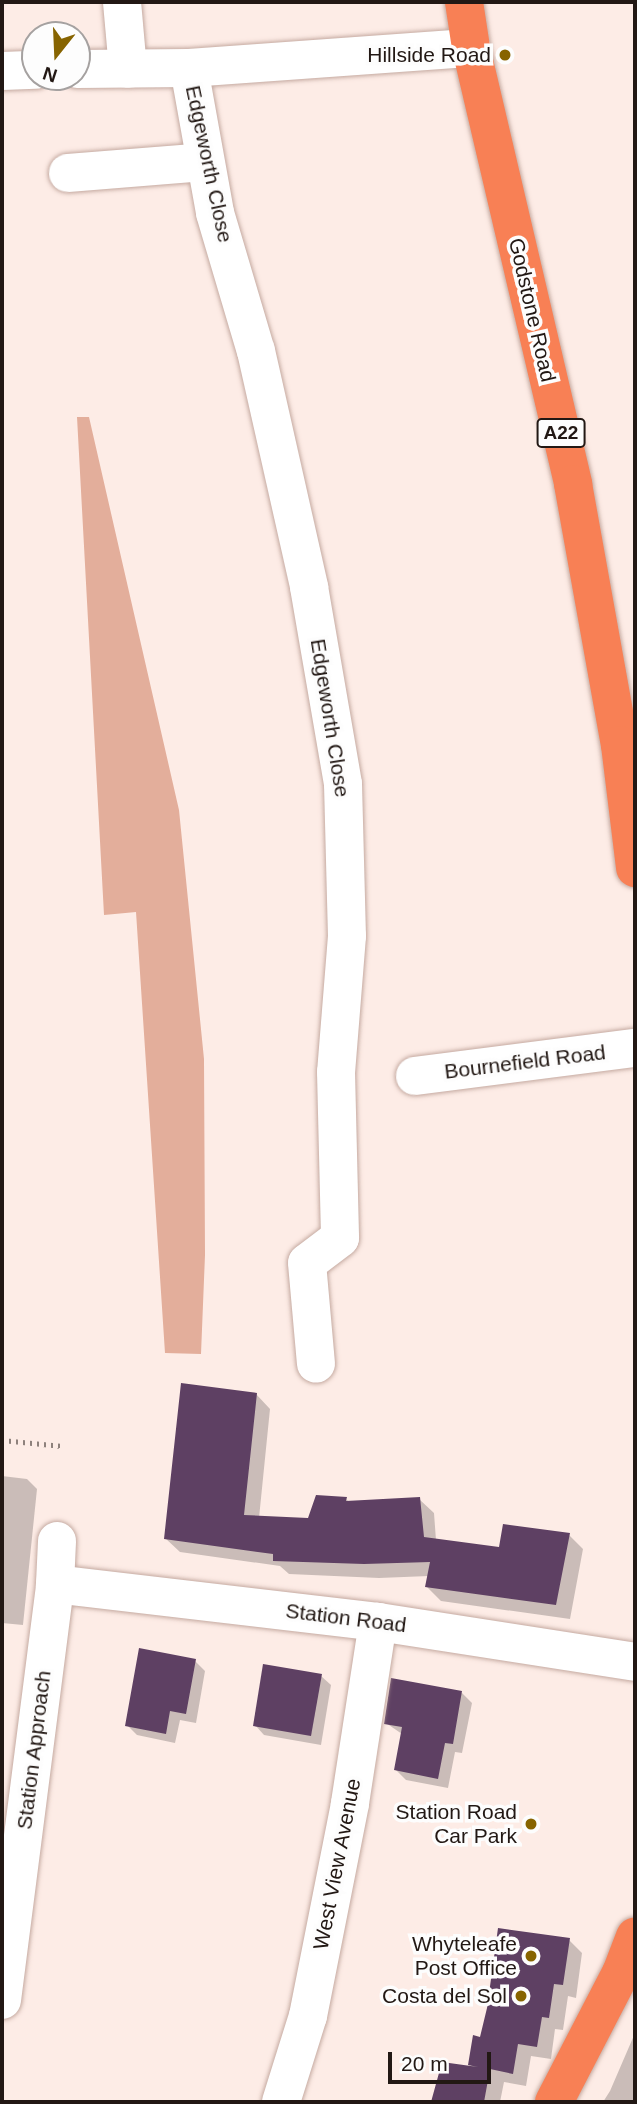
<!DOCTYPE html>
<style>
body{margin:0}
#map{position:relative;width:637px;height:2104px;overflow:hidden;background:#fdece6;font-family:Helvetica,sans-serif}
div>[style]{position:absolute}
.forest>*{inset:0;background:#e3ae9b}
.shadow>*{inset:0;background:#0003}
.building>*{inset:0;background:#5e4063}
.path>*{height:4.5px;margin-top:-2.25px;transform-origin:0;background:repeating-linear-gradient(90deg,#8e817c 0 2px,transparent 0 7px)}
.roads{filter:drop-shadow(0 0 2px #c5aaa1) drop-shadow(0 0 2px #c5aaa1)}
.minor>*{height:38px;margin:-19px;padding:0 19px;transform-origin:19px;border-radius:19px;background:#fff}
.highway>*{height:38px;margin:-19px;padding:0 19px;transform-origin:19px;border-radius:19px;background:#f88055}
.dots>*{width:19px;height:19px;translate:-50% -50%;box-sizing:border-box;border:4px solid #fdfdfd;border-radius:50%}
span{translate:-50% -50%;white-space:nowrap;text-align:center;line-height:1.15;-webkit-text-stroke:7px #fdfdfd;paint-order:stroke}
.shield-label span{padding:2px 5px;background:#fdfdfd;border:2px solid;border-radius:5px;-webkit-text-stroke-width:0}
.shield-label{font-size:19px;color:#221814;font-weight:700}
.poi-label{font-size:21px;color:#221814}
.right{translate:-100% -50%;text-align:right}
.street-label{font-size:21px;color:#221814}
.frame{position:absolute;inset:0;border:4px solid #221814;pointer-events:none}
.north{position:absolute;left:21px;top:21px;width:70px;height:70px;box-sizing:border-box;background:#fdfdfd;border:2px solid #a5a1a0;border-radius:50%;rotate:198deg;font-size:19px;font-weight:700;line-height:28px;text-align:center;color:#221814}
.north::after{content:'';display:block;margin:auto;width:24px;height:32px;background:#876400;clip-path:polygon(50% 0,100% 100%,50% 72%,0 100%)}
.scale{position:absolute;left:388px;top:2052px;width:103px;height:32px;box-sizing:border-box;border:4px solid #221814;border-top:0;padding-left:9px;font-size:21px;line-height:24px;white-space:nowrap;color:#221814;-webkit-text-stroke:5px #fdfdfd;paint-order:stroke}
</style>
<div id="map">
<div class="forest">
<i style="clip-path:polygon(77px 417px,89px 417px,179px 810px,204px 1059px,205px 1255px,201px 1354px,165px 1353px,136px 912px,104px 915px)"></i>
</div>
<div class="shadow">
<i style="clip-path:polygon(256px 1394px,270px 1409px,259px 1518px,310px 1519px,346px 1499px,350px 1503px,419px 1499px,434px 1513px,436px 1540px,501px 1548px,569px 1535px,583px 1549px,570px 1619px,441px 1601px,427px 1587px,429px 1576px,379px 1578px,289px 1574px,280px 1566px,180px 1552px,165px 1538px)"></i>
<i style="clip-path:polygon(2px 1476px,27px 1479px,37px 1489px,23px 1625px,2px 1623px)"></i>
<i style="clip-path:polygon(195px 1661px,205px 1671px,196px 1723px,180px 1720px,175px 1743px,137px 1735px,127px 1725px)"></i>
<i style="clip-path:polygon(321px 1676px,331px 1685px,321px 1745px,264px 1735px,255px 1725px)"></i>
<i style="clip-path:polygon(462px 1693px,472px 1703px,462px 1753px,455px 1752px,448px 1788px,406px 1780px,396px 1770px,402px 1734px,386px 1723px)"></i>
<i style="clip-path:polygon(569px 1940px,582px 1953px,576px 1998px,568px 1996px,563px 2030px,555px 2029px,551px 2059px,531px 2056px,526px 2086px,504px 2082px,500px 2102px,433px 2102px,443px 2064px,473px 2068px,470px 2064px,481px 2039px)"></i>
<i style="clip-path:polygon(635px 2033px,635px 2102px,603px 2102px,610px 2091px)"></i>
</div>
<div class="building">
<i style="clip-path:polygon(181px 1383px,257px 1393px,244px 1515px,308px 1518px,316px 1495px,347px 1497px,346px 1501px,420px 1497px,424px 1537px,499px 1547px,503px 1524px,570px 1533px,556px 1605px,425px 1587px,430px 1562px,364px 1564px,273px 1561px,273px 1554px,164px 1539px)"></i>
<i style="clip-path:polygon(139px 1648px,196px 1659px,186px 1714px,170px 1711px,166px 1734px,125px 1726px)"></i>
<i style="clip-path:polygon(263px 1664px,322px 1674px,311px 1736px,253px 1726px)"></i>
<i style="clip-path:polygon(391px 1678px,462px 1691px,453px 1744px,445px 1743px,438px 1779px,394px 1770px,402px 1727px,384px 1724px)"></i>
<i style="clip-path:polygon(498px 1928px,570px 1938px,563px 1985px,554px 1984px,549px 2018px,542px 2017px,537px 2047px,518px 2044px,513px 2074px,490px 2069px,484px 2102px,431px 2102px,442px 2062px,478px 2067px,468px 2065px,473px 2035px,480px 2037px,487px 2008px)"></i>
</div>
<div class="path">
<i style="left:2px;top:1440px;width:61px;rotate:5.6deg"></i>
</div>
<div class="roads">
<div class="minor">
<i style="left:122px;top:2px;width:67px;rotate:84.9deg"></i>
<i style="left:189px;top:68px;width:147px;rotate:79.8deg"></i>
<i style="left:215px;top:213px;width:144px;rotate:73.5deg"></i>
<i style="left:256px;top:351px;width:242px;rotate:77.3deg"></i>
<i style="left:309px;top:587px;width:200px;rotate:80.2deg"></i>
<i style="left:343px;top:784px;width:152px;rotate:88.5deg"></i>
<i style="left:347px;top:936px;width:136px;rotate:94.6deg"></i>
<i style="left:336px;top:1072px;width:166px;rotate:88.6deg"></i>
<i style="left:340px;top:1238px;width:41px;rotate:142.9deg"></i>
<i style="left:307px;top:1263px;width:101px;rotate:84.9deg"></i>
<i style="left:77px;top:69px;width:112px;rotate:-0.5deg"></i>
<i style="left:189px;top:68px;width:283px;rotate:-4.1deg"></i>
<i style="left:2px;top:71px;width:33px;rotate:-2deg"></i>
<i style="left:68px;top:173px;width:136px;rotate:-4.6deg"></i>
<i style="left:415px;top:1076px;width:222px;rotate:-7.3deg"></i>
<i style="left:55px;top:1584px;width:325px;rotate:6.7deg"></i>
<i style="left:378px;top:1622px;width:260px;rotate:8.8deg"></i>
<i style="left:2px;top:2000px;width:419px;rotate:-82.7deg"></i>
<i style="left:55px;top:1584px;width:43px;rotate:-87.3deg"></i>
<i style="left:281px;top:2102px;width:90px;rotate:-72.6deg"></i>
<i style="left:308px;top:2016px;width:217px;rotate:-78.8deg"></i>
<i style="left:350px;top:1803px;width:183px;rotate:-81.2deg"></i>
</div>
<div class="highway">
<i style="left:464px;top:2px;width:47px;rotate:81.3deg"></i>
<i style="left:471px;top:48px;width:448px;rotate:76.8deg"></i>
<i style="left:573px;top:484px;width:265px;rotate:79.8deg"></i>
<i style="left:620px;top:745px;width:124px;rotate:83deg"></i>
<i style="left:554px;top:2102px;width:145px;rotate:-62.6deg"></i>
<i style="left:621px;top:1973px;width:39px;rotate:-69deg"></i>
</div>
</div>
<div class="dots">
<i style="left:505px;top:55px;background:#876400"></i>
<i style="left:531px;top:1824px;background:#876400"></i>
<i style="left:531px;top:1956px;background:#876400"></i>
<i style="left:521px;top:1996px;background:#876400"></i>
</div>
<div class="shield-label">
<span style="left:561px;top:433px">A22</span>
</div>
<div class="poi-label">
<span class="right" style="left:491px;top:55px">Hillside Road</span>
<span class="right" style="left:517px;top:1824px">Station Road<br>Car Park</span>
<span class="right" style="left:517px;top:1956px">Whyteleafe<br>Post Office</span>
<span class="right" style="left:507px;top:1996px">Costa del Sol</span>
</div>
<div class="street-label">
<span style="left:209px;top:164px;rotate:78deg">Edgeworth Close</span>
<span style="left:532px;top:310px;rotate:77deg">Godstone Road</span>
<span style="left:330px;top:718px;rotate:81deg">Edgeworth Close</span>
<span style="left:525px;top:1062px;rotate:-7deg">Bournefield Road</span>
<span style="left:346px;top:1618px;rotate:7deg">Station Road</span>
<span style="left:34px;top:1750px;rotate:-83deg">Station Approach</span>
<span style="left:337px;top:1864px;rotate:-79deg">West View Avenue</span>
</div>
<div class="frame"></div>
<div class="north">N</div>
<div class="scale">20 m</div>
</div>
